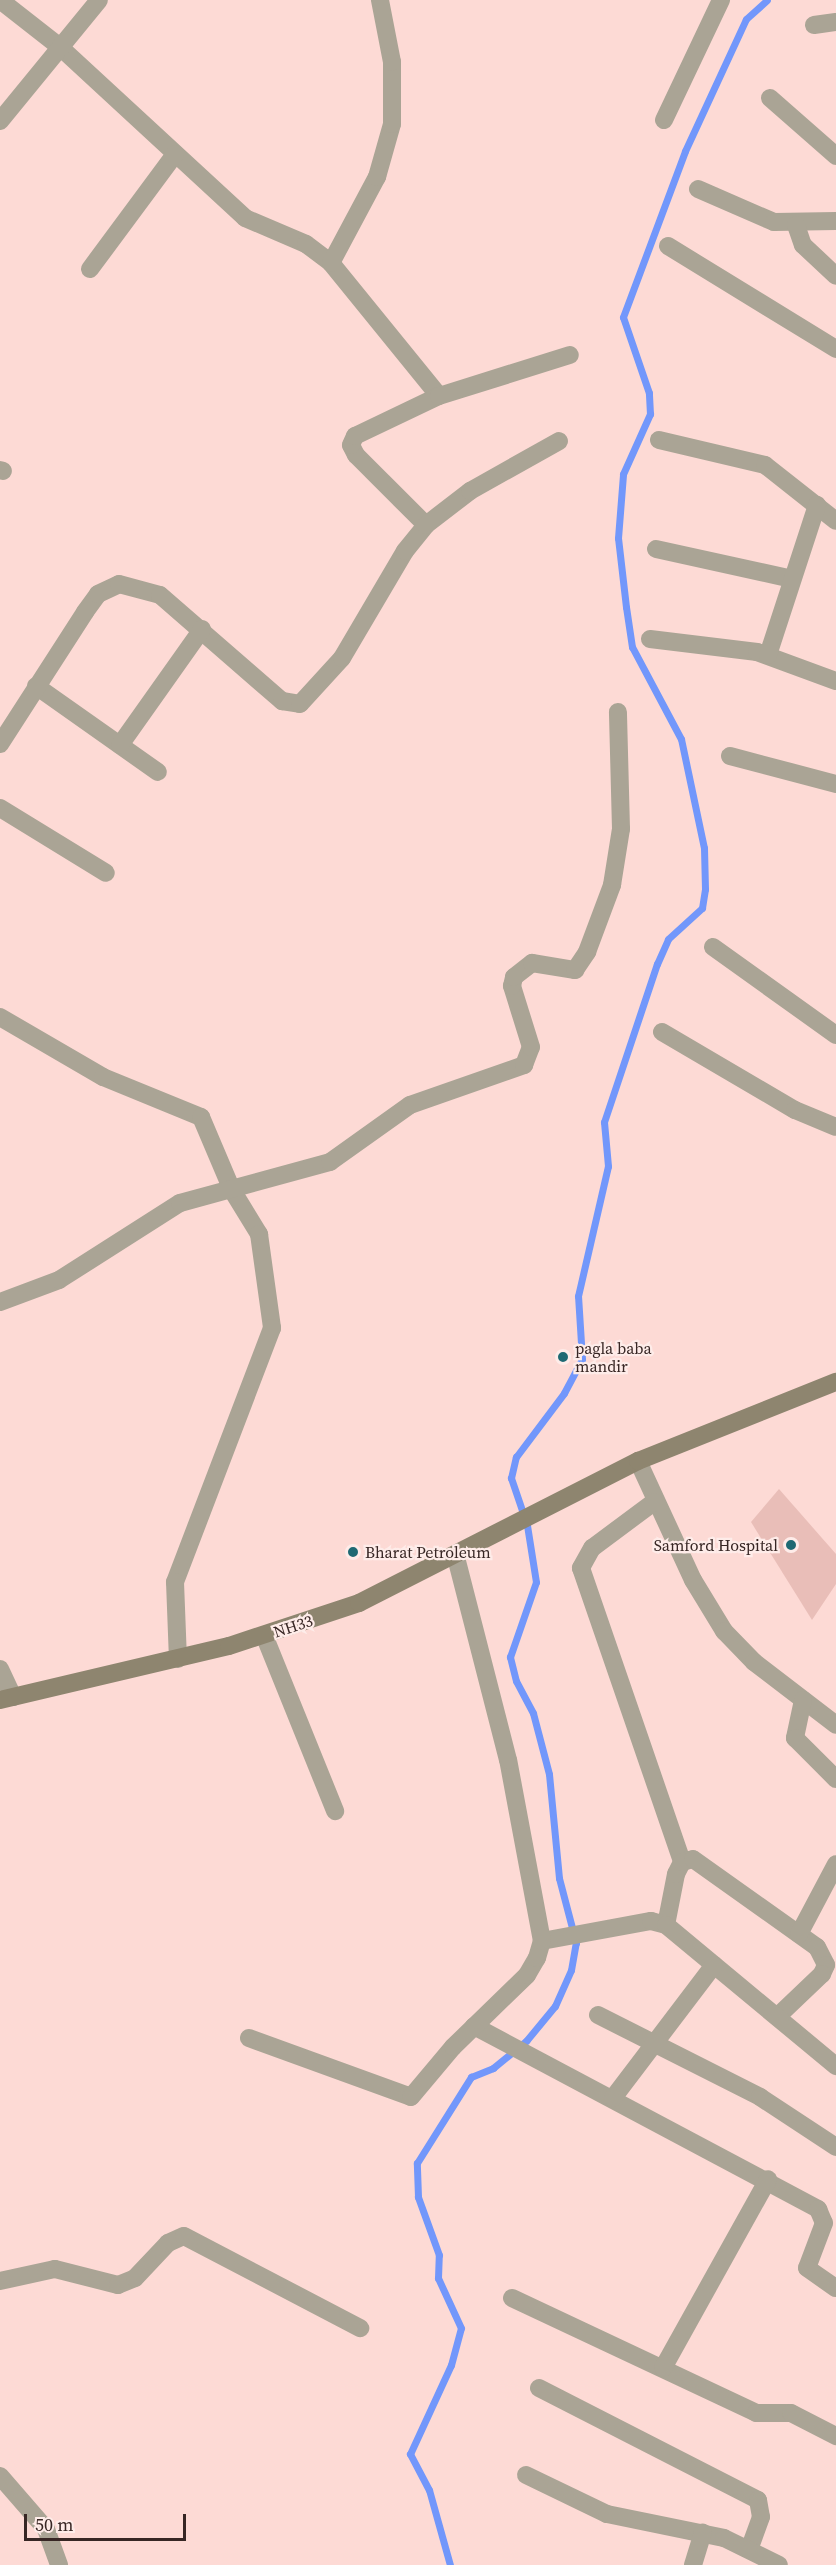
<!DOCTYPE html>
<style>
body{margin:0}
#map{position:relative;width:836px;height:2565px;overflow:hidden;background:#fddad5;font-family:"Source Serif 4",serif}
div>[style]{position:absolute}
.stream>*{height:7px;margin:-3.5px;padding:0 3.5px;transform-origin:3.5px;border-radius:3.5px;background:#7297fb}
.building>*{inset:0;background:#e9beb8}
.minor>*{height:18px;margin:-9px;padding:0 9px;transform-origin:9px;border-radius:9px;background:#aaa495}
.secondary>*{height:18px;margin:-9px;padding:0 9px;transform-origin:9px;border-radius:9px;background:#8e856f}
.dots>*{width:16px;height:16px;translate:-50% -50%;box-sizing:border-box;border:3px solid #feece9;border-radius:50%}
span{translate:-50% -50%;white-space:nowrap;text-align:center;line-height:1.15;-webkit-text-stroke:4.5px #feece9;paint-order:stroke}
.poi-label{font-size:16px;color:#372624}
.left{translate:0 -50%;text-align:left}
.right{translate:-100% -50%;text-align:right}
.street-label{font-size:16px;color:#372624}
.scale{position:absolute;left:24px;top:2514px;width:162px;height:27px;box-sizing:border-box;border:3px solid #372624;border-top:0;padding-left:8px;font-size:18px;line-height:21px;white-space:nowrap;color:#372624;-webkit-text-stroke:4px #feece9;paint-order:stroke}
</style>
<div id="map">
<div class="stream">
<i style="left:450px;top:2565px;width:78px;rotate:-105.6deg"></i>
<i style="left:429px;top:2490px;width:41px;rotate:-117.8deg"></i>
<i style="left:410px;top:2454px;width:98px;rotate:-65.3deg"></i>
<i style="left:451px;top:2365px;width:38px;rotate:-75deg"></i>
<i style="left:461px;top:2328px;width:55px;rotate:-114.7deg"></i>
<i style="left:438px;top:2278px;width:23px;rotate:-88deg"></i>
<i style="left:439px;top:2255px;width:62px;rotate:-109.9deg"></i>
<i style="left:418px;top:2197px;width:34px;rotate:-92deg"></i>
<i style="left:417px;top:2163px;width:102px;rotate:-57.9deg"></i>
<i style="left:471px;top:2077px;width:24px;rotate:-22deg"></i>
<i style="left:493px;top:2068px;width:43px;rotate:-39.3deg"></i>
<i style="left:526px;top:2041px;width:45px;rotate:-50.4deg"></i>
<i style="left:555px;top:2006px;width:39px;rotate:-66deg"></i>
<i style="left:571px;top:1970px;width:27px;rotate:-80deg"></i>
<i style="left:576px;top:1943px;width:67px;rotate:-104.7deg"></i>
<i style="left:559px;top:1878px;width:104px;rotate:-95.5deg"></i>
<i style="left:549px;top:1774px;width:63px;rotate:-104.7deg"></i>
<i style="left:533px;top:1713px;width:36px;rotate:-118deg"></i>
<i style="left:516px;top:1681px;width:25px;rotate:-104deg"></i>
<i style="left:510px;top:1657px;width:79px;rotate:-70.9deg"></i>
<i style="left:536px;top:1582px;width:58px;rotate:-99deg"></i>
<i style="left:527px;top:1525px;width:50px;rotate:-108.8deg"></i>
<i style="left:511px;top:1478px;width:22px;rotate:-77deg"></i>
<i style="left:516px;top:1457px;width:80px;rotate:-53.1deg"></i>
<i style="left:564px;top:1393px;width:38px;rotate:-62deg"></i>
<i style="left:582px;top:1359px;width:63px;rotate:-93.6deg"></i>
<i style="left:578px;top:1296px;width:133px;rotate:-77deg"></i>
<i style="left:608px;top:1166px;width:44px;rotate:-95.2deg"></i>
<i style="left:604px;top:1122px;width:167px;rotate:-71.5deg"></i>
<i style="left:657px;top:964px;width:27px;rotate:-66deg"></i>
<i style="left:668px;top:939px;width:46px;rotate:-42.4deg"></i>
<i style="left:702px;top:908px;width:19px;rotate:-81deg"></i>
<i style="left:705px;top:889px;width:41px;rotate:-91.4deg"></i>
<i style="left:704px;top:848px;width:111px;rotate:-101.9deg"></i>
<i style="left:681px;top:739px;width:104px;rotate:-118deg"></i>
<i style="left:632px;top:647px;width:40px;rotate:-98.5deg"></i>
<i style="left:626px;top:607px;width:69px;rotate:-96.6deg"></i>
<i style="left:618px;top:538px;width:64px;rotate:-85.5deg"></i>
<i style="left:623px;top:474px;width:66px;rotate:-65.8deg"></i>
<i style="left:650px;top:414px;width:21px;rotate:-93deg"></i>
<i style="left:649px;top:393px;width:80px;rotate:-108.9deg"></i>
<i style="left:623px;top:317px;width:177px;rotate:-69.5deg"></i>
<i style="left:685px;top:151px;width:145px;rotate:-65.2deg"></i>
<i style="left:746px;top:19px;width:28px;rotate:-42deg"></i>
</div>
<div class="building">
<i style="clip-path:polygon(779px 1489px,836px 1554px,836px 1584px,812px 1620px,751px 1522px)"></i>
</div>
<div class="minor">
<i style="left:0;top:0;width:76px;rotate:38.1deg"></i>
<i style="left:60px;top:47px;width:252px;rotate:42.7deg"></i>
<i style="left:245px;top:218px;width:66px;rotate:23.1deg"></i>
<i style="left:306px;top:244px;width:31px;rotate:37deg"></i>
<i style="left:331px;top:263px;width:171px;rotate:50.9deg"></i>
<i style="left:814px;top:25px;width:22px;rotate:-8deg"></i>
<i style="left:770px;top:98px;width:88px;rotate:41.3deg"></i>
<i style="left:664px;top:120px;width:133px;rotate:-64.6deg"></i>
<i style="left:0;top:121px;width:156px;rotate:-50.7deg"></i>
<i style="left:698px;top:189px;width:83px;rotate:23.5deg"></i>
<i style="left:774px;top:222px;width:62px;rotate:-0.9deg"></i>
<i style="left:796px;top:225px;width:21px;rotate:71deg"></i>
<i style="left:803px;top:245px;width:45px;rotate:43.2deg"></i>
<i style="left:668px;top:246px;width:197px;rotate:31.5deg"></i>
<i style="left:331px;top:263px;width:98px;rotate:-61.9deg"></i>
<i style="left:377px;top:177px;width:55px;rotate:-74.2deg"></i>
<i style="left:392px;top:124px;width:62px;rotate:-90deg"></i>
<i style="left:392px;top:62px;width:63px;rotate:-101deg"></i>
<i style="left:90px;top:269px;width:143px;rotate:-53.5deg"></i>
<i style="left:659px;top:440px;width:109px;rotate:13.3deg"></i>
<i style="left:765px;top:465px;width:90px;rotate:38.3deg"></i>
<i style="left:0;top:470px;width:3px;rotate:18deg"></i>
<i style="left:426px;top:525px;width:99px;rotate:-135deg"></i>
<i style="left:356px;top:455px;width:11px;rotate:-117deg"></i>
<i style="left:351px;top:445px;width:10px;rotate:-66deg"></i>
<i style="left:355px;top:436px;width:93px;rotate:-25.5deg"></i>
<i style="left:439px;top:396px;width:137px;rotate:-17.4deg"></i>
<i style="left:656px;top:549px;width:139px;rotate:12.4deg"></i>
<i style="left:650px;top:639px;width:108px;rotate:6.9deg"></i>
<i style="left:757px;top:652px;width:84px;rotate:20.2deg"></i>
<i style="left:768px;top:655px;width:158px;rotate:-71.9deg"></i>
<i style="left:36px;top:686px;width:149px;rotate:35.2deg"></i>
<i style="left:0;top:744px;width:157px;rotate:-57.2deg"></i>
<i style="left:85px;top:612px;width:22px;rotate:-54deg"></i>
<i style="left:98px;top:594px;width:23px;rotate:-25deg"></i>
<i style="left:119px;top:584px;width:42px;rotate:15deg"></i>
<i style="left:160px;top:595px;width:162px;rotate:41deg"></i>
<i style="left:282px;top:701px;width:18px;rotate:9deg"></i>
<i style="left:300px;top:704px;width:62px;rotate:-47.6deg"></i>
<i style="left:342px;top:658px;width:124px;rotate:-59.5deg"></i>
<i style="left:405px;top:551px;width:33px;rotate:-51deg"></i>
<i style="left:426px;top:525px;width:56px;rotate:-37.7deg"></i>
<i style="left:470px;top:491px;width:102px;rotate:-29.3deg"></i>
<i style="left:120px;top:745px;width:142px;rotate:-54.7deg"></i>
<i style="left:730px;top:756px;width:110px;rotate:14.8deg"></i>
<i style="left:0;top:808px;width:124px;rotate:31.5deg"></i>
<i style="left:713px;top:947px;width:151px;rotate:35.6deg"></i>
<i style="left:0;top:1017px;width:119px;rotate:30.2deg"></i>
<i style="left:103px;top:1077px;width:106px;rotate:22.2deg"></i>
<i style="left:201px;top:1117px;width:79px;rotate:67deg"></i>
<i style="left:232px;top:1190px;width:52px;rotate:58.5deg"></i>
<i style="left:259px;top:1234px;width:95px;rotate:82.1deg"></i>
<i style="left:272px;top:1328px;width:272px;rotate:110.9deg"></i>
<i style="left:175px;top:1582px;width:77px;rotate:87.8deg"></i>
<i style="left:662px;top:1032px;width:154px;rotate:30.4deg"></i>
<i style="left:795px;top:1110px;width:44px;rotate:22.5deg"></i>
<i style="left:0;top:1302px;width:63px;rotate:-20.4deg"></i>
<i style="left:59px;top:1280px;width:143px;rotate:-32.5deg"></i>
<i style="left:180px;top:1203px;width:156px;rotate:-15.3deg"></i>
<i style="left:330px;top:1162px;width:98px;rotate:-35.5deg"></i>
<i style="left:410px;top:1105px;width:121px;rotate:-19.3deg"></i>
<i style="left:524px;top:1065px;width:19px;rotate:-69deg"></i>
<i style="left:531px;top:1047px;width:64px;rotate:-107.3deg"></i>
<i style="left:512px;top:986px;width:9px;rotate:-77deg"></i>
<i style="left:514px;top:977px;width:23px;rotate:-38deg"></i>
<i style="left:532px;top:963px;width:44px;rotate:9.2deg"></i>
<i style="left:575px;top:970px;width:22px;rotate:-56deg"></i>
<i style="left:587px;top:952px;width:72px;rotate:-69.5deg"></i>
<i style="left:612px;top:885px;width:57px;rotate:-80.9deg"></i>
<i style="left:621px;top:829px;width:117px;rotate:-91.5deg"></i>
<i style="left:638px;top:1461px;width:131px;rotate:65.2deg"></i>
<i style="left:693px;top:1580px;width:60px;rotate:58.7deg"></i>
<i style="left:724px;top:1631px;width:43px;rotate:45.9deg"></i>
<i style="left:754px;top:1662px;width:103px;rotate:37.5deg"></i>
<i style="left:654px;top:1502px;width:77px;rotate:143.4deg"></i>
<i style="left:592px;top:1548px;width:23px;rotate:119deg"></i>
<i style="left:581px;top:1568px;width:311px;rotate:71deg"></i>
<i style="left:264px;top:1635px;width:190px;rotate:68deg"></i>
<i style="left:0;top:1669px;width:31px;rotate:65deg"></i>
<i style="left:803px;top:1700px;width:39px;rotate:102deg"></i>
<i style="left:795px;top:1738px;width:58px;rotate:45deg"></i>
<i style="left:666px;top:1925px;width:52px;rotate:-78.9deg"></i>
<i style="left:676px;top:1874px;width:13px;rotate:-63deg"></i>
<i style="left:682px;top:1862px;width:11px;rotate:-15deg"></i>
<i style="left:693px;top:1859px;width:152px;rotate:35.4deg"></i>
<i style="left:817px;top:1947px;width:20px;rotate:63deg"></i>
<i style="left:826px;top:1965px;width:10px;rotate:114deg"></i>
<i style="left:822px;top:1974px;width:62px;rotate:136.3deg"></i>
<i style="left:799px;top:1934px;width:79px;rotate:-62.1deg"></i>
<i style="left:542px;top:1941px;width:111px;rotate:-10.4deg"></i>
<i style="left:651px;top:1921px;width:16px;rotate:15deg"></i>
<i style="left:666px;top:1925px;width:221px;rotate:39.7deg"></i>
<i style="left:598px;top:2015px;width:182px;rotate:26.8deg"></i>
<i style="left:760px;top:2097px;width:91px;rotate:33.3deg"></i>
<i style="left:474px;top:2026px;width:390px;rotate:28deg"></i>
<i style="left:818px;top:2209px;width:15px;rotate:67deg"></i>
<i style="left:824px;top:2223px;width:48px;rotate:110.7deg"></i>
<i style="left:807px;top:2268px;width:35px;rotate:35deg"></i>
<i style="left:249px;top:2038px;width:172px;rotate:20deg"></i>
<i style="left:411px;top:2097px;width:65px;rotate:-50deg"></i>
<i style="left:453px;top:2047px;width:103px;rotate:-44.2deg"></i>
<i style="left:527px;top:1975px;width:20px;rotate:-60deg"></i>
<i style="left:537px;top:1958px;width:18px;rotate:-74deg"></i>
<i style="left:542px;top:1941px;width:184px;rotate:-100.6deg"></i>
<i style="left:508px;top:1760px;width:210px;rotate:-104.4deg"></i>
<i style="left:613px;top:2098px;width:167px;rotate:-52.8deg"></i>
<i style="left:0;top:2281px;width:56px;rotate:-12.3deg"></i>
<i style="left:55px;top:2269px;width:65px;rotate:14.3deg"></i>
<i style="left:118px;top:2285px;width:18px;rotate:-22deg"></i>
<i style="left:135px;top:2278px;width:48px;rotate:-46.7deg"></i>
<i style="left:168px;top:2243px;width:17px;rotate:-24deg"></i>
<i style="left:184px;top:2236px;width:199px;rotate:27.6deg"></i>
<i style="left:512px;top:2298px;width:270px;rotate:25.2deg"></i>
<i style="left:756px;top:2413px;width:35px"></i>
<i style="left:791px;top:2413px;width:51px;rotate:27.1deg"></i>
<i style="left:663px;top:2368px;width:216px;rotate:-60.9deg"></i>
<i style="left:539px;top:2388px;width:246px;rotate:27.1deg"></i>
<i style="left:758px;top:2500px;width:17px;rotate:80deg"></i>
<i style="left:761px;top:2517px;width:33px;rotate:110deg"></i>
<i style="left:526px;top:2475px;width:90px;rotate:25.7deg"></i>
<i style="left:607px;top:2514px;width:119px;rotate:11.6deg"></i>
<i style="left:724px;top:2538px;width:61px;rotate:26.1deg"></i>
<i style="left:0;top:2476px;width:70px;rotate:49deg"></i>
<i style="left:46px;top:2529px;width:38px;rotate:70deg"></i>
<i style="left:693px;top:2565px;width:34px;rotate:-73deg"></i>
</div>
<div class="secondary">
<i style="left:0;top:1700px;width:235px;rotate:-13.3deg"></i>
<i style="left:229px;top:1646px;width:137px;rotate:-18.3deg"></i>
<i style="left:359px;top:1603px;width:313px;rotate:-27deg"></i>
<i style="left:638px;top:1461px;width:213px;rotate:-21.8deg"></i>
</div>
<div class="dots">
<i style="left:563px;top:1357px;background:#1e6973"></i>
<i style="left:791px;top:1545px;background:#1e6973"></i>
<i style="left:353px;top:1552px;background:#1e6973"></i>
</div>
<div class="poi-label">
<span class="left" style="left:575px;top:1357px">pagla baba<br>mandir</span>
<span class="right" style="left:778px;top:1545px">Samford Hospital</span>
<span class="left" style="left:365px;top:1552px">Bharat Petroleum</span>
</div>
<div class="street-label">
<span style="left:293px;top:1626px;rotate:-18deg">NH33</span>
</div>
<div class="scale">50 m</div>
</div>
